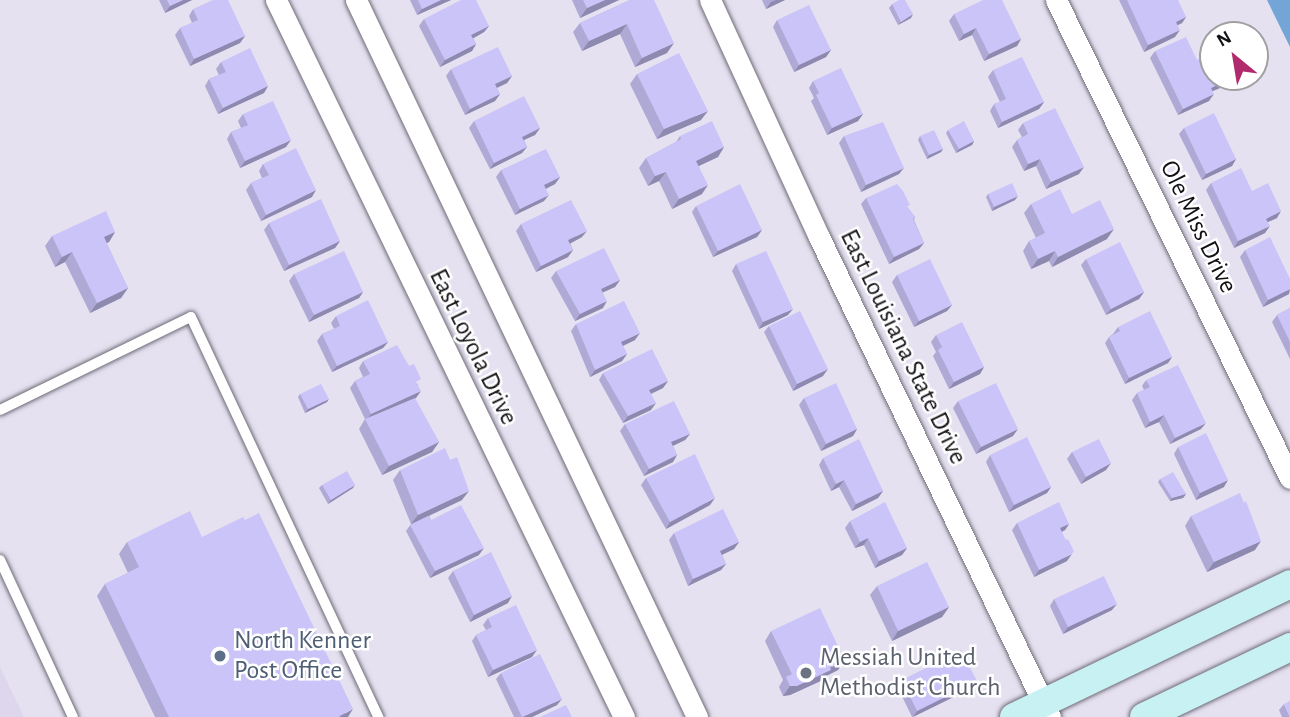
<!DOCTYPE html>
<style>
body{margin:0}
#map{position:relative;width:1290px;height:717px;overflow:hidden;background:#e6e1f0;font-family:"Alegreya Sans",sans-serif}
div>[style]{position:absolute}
.commercial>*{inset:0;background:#ddd6ec}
.water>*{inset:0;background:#74a5d7}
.roads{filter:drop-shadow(0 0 2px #6e6b77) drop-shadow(0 0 2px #6e6b77)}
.lane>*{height:10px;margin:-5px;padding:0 5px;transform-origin:5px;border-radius:5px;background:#fff}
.street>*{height:21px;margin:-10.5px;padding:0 10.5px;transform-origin:10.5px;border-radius:10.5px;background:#fff}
.secondary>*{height:28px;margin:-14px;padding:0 14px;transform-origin:14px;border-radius:14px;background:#c8f1f3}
.wall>*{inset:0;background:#afa9d6}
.shaded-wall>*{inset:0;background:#8e89ae}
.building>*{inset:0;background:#cbc4f9}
.dots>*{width:19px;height:19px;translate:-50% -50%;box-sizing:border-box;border:4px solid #fff;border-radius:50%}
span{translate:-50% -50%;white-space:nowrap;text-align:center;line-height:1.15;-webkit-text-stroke:5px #fff;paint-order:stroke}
.street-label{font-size:26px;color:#121015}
.service-label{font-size:26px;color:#4e5e75}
.left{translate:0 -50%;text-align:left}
.worship-label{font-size:26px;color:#5b616d}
.north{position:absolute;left:1199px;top:21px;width:70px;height:70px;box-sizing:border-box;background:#fff;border:2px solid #a09fa1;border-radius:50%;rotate:330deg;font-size:19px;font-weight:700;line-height:28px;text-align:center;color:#121015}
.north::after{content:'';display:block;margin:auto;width:24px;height:32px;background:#b12a6d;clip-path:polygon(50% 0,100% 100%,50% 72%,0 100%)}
</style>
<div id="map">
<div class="commercial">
<i style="clip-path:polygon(0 667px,24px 717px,0 717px)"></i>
</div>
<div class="water">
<i style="clip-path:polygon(1267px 0,1290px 0,1290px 47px)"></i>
</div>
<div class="roads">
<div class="lane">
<i style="left:0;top:410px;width:212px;rotate:-26deg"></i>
<i style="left:191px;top:317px;width:442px;rotate:64.9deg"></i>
<i style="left:0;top:560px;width:173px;rotate:65.1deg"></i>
</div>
<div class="street">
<i style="left:276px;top:0;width:797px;rotate:64.11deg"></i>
<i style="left:356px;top:0;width:794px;rotate:64.56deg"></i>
<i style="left:710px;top:0;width:261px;rotate:65.3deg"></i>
<i style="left:819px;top:237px;width:533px;rotate:64.3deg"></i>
<i style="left:1056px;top:0;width:532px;rotate:63.92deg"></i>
</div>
<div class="secondary">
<i style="left:1014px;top:717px;width:306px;rotate:-25.7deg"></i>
<i style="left:1144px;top:717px;width:162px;rotate:-25.6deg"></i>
</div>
</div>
<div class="wall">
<i style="clip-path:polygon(159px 0,192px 0,165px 13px)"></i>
<i style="clip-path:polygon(410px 0,451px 0,417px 15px)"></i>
<i style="clip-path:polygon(572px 0,619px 0,580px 18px)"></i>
<i style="clip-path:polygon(630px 0,667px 53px,635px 67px,620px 34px,582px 51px,573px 32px,580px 23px)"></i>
<i style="clip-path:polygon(762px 0,785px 0,766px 9px)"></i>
<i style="clip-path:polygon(1119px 0,1165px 0,1186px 17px,1182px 23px,1178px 25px,1175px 37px,1144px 52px)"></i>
<i style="clip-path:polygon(892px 4px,911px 18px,898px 25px,889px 8px)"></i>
<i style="clip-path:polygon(193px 9px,245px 36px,240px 43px,190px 66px,175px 35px,180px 28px,192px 23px,189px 16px)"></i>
<i style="clip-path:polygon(954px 14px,1021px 39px,1017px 46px,984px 61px,972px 35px,959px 41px,949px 21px)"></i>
<i style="clip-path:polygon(424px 19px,489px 26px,484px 32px,473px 38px,476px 44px,472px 51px,440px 67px,419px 26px)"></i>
<i style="clip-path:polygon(777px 20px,831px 50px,826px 57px,794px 72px,773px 27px)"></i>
<i style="clip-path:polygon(1155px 51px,1197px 60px,1220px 88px,1212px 91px,1209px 101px,1178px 115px,1150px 58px)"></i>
<i style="clip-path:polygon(221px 62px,268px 86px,264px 93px,218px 114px,205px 86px,209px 79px,219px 75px,216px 69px)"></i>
<i style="clip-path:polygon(451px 69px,512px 76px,507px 83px,497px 88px,500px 94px,495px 101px,465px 115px,446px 76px)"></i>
<i style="clip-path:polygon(993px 70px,1044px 102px,1039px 109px,998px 128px,990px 111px,994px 104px,1000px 102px,988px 77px)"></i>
<i style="clip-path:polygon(637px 74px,701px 120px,657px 139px,630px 84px)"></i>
<i style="clip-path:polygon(813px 81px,863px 114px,858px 121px,827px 135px,811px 101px,814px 98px,809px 88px)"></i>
<i style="clip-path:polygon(243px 114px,286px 147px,240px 168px,227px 139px,231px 132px,241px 128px,238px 121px)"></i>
<i style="clip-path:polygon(474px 121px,540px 128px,535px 135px,524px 140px,527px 147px,522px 153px,490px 169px,469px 128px)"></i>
<i style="clip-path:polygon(1023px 123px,1079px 174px,1046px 189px,1036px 166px,1024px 171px,1012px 147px,1017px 140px,1022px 137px,1018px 130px)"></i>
<i style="clip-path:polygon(1184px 128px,1236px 159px,1232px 166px,1202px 180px,1179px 134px)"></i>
<i style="clip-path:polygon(948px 130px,974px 141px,972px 145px,956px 153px,946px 133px)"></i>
<i style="clip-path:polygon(680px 136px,724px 147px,718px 157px,699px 166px,702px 194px,672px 209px,659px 181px,648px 186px,639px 168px,646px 158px,676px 142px)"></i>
<i style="clip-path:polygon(844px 136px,899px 174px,861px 192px,839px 143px)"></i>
<i style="clip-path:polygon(920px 136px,943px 149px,941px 152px,927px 159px,918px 140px)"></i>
<i style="clip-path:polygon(263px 164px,312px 197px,261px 221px,246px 190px,251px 183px,262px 178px,259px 171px)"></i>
<i style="clip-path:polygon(501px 170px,560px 177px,555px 184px,546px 189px,544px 201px,515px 215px,496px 177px)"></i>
<i style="clip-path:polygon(1211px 183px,1252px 191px,1277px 218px,1268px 222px,1265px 233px,1234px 248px,1206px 190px)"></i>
<i style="clip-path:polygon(988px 194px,1015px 200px,992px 211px,986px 197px)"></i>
<i style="clip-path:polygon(866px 198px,908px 208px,915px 217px,914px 220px,924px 243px,919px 249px,889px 264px,861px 204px)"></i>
<i style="clip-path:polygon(1031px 204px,1072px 214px,1107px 239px,1052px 267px,1049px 261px,1031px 269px,1023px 251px,1029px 241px,1036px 238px,1024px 213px)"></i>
<i style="clip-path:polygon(696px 206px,762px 230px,757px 237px,713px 257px,692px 212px)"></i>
<i style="clip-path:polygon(269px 223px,340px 241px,335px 248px,284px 271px,264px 230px)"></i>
<i style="clip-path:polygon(521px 224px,582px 237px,570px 243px,573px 250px,568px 257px,536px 272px,516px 231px)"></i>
<i style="clip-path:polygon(115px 232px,109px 242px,106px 243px,128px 288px,121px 298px,90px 313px,65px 262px,55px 267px,45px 246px,52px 236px)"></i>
<i style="clip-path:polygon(1245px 250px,1289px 294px,1263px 307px,1240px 257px)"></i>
<i style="clip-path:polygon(1086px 259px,1144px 292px,1139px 299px,1106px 315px,1081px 265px)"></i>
<i style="clip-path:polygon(736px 264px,788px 315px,759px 329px,732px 271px)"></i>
<i style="clip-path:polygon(556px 271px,620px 280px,615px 287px,603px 292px,603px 308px,575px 321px,551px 278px)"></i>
<i style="clip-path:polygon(294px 274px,363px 292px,359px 298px,309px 322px,289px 281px)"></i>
<i style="clip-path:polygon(897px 275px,952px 305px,947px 311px,914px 327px,892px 282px)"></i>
<i style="clip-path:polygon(1290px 308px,1290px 359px,1272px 322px,1277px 315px)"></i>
<i style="clip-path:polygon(336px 316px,388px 342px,383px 348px,332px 372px,317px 341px,322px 334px,334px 329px,331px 323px)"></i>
<i style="clip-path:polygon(576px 324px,635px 340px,623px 346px,627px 354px,622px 361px,590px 377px,571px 331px)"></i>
<i style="clip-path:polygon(769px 326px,823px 376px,793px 391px,764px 332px)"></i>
<i style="clip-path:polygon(1118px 327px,1172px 357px,1168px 363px,1125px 384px,1105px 343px,1109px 337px,1113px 334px)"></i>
<i style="clip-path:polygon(936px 335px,984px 367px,980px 374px,949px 389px,933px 356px,936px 352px,931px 342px)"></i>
<i style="clip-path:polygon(363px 361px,418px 384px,416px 398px,414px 399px,439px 442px,432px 452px,382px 475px,359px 429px,365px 419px,350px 388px,355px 381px,363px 377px,359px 368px)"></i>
<i style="clip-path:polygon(603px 373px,668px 381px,663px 388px,651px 394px,651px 410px,623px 423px,599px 380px)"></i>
<i style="clip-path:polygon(1146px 380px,1201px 429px,1170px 444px,1159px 422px,1145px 428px,1132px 400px,1137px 393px,1144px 390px,1142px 386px)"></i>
<i style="clip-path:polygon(300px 394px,327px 402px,305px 413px,298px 397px)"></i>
<i style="clip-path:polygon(804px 398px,857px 429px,853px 436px,821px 451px,799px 405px)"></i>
<i style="clip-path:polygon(958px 401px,1013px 436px,976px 454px,953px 408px)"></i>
<i style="clip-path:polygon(625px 424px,690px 434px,685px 440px,673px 446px,677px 455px,673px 462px,644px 476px,620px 431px)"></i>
<i style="clip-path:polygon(1178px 447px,1224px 487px,1196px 500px,1174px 454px)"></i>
<i style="clip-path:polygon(1072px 452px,1106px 470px,1081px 484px,1067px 459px)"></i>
<i style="clip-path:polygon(990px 455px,1051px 487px,1047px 493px,1009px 512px,986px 462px)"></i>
<i style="clip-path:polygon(823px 458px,883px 491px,878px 498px,852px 511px,839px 487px,831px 491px,819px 465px)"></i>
<i style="clip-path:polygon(400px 470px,462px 500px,429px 516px,431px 520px,479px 555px,430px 578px,406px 531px,411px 524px,393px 480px)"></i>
<i style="clip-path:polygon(646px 478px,710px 505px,666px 529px,641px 485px)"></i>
<i style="clip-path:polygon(1160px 479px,1186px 494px,1183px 498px,1170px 501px,1158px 482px)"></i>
<i style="clip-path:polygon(322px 485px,353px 488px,328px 504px,319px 488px)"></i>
<i style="clip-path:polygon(1191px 516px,1255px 550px,1207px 572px,1185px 526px)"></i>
<i style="clip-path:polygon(850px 521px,907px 548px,902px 555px,875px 568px,864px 545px,855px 548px,845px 528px)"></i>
<i style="clip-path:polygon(1017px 523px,1069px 524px,1065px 530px,1062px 532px,1067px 561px,1034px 577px,1012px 530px)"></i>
<i style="clip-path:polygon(674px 533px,739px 542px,734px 549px,722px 555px,726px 564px,721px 570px,688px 586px,669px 540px)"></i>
<i style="clip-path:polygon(202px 537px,348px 717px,155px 717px,97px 596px,105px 584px,128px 573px,119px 554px,127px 542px)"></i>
<i style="clip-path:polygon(453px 571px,508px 603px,470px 622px,448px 578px)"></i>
<i style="clip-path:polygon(877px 586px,949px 607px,942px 617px,892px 641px,870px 595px)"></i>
<i style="clip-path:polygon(1054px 599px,1112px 610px,1063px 634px,1050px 606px)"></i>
<i style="clip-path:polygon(488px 618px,532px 657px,488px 677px,472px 641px,476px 635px,486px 630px,483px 625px)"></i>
<i style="clip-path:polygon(771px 631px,838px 670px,828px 675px,825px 679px,790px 695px,783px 696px,779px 687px,783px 680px,765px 641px)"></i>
<i style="clip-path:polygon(501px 673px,557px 705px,532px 717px,514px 717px,496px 679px)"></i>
<i style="clip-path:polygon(902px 680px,972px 688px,912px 717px,897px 686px)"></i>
<i style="clip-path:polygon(1284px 704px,1290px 717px,1282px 717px,1279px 710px)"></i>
</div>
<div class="shaded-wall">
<i style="clip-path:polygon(183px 0,192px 0,165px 13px,170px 6px)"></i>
<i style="clip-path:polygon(441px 0,451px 0,417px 15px,422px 9px)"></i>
<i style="clip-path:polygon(605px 0,619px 0,580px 18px,587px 8px)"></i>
<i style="clip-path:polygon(776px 0,785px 0,766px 9px,771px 2px)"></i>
<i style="clip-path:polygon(913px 14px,911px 18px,898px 25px,901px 22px)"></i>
<i style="clip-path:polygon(1186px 17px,1182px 23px,1171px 28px,1176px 22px)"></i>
<i style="clip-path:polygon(627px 24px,620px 34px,582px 51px,589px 41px)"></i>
<i style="clip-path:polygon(489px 26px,484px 32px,467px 42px,471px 35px)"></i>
<i style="clip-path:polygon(976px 28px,972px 35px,959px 41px,964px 34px)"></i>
<i style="clip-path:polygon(1180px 30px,1175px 37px,1144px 52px,1148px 45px)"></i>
<i style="clip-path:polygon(245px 36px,240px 43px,190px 66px,194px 59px)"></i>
<i style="clip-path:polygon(1021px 39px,1017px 46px,984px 61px,989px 54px)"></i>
<i style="clip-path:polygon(674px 43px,667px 53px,635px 67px,642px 58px)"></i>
<i style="clip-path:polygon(476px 44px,472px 51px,440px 67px,445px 60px)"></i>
<i style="clip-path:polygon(831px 50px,826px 57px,794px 72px,799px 65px)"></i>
<i style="clip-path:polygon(512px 76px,507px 83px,490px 91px,495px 84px)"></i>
<i style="clip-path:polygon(1225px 81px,1220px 88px,1206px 94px,1211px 88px)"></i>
<i style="clip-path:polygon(268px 86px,264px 93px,218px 114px,223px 108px)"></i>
<i style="clip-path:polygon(500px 94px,495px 101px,465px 115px,470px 109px)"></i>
<i style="clip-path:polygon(1214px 94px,1209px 101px,1178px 115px,1183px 109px)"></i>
<i style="clip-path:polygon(1044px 102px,1039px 109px,998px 128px,1002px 122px)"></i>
<i style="clip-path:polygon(708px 111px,701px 120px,657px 139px,664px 129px)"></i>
<i style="clip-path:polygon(863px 114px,858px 121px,827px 135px,832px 128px)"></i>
<i style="clip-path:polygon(540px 128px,535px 135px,517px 143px,522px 137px)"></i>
<i style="clip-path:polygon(291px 140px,286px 147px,240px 168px,245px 161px)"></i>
<i style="clip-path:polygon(974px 141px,972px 145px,956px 153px,959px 149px)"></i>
<i style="clip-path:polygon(527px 147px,522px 153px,490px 169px,494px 163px)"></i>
<i style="clip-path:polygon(724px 147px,718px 157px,690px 170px,696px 161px)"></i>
<i style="clip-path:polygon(943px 149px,941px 152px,927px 159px,929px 155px)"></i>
<i style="clip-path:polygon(1040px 159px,1036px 166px,1024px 171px,1028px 164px)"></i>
<i style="clip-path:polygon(1236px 159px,1232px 166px,1202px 180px,1206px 174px)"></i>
<i style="clip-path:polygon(1084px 167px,1079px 174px,1046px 189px,1051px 182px)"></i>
<i style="clip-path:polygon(904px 168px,899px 174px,861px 192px,866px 185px)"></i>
<i style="clip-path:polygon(666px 172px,659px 181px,648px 186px,655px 176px)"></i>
<i style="clip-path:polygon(560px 177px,555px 184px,539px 192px,544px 185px)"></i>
<i style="clip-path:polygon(708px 185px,702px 194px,672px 209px,679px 199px)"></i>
<i style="clip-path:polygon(316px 190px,312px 197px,261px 221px,266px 215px)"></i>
<i style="clip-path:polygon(549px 195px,544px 201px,515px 215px,520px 209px)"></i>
<i style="clip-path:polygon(1018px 196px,1015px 200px,992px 211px,994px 207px)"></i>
<i style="clip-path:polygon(1281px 211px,1277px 218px,1261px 225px,1266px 219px)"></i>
<i style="clip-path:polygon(1270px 226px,1265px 233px,1234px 248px,1238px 241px)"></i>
<i style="clip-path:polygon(1114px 229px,1107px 239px,1052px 267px,1058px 257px)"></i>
<i style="clip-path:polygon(762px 230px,757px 237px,713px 257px,718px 251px)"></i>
<i style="clip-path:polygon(587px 231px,582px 237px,564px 247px,568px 240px)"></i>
<i style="clip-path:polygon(115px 232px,109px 242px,97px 247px,104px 237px)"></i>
<i style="clip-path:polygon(340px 241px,335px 248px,284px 271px,289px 265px)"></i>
<i style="clip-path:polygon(924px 243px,919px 249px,889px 264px,894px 257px)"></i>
<i style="clip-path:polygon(573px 250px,568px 257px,536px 272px,541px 266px)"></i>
<i style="clip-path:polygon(1055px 251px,1049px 261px,1031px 269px,1038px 259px)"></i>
<i style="clip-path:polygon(72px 252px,65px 262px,55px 267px,62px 257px)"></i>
<i style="clip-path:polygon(620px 280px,615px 287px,597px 295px,601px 289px)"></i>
<i style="clip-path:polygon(128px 288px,121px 298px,90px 313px,97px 303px)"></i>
<i style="clip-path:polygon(1290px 289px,1289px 294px,1263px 307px,1268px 300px)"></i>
<i style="clip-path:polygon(363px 292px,359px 298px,309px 322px,314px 315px)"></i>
<i style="clip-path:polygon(1144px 292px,1139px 299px,1106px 315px,1111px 309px)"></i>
<i style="clip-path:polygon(607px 301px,603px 308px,575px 321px,580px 314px)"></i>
<i style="clip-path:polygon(952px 305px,947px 311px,914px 327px,919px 321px)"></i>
<i style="clip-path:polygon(793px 309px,788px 315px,759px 329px,763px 322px)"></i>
<i style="clip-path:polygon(640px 333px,635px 340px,616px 349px,621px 342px)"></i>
<i style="clip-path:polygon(388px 342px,383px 348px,332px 372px,337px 366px)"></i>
<i style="clip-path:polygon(627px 354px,622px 361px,590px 377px,595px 370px)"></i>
<i style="clip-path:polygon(1172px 357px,1168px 363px,1125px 384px,1129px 378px)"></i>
<i style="clip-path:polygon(984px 367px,980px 374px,949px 389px,954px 382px)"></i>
<i style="clip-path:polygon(828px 369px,823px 376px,793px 391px,797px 384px)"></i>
<i style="clip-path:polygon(668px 381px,663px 388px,644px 397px,649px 390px)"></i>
<i style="clip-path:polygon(421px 391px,416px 398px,366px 421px,371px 414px)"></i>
<i style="clip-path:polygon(329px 399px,327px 402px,305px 413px,308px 409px)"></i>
<i style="clip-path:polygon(656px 403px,651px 410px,623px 423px,628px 416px)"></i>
<i style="clip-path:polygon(1164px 415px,1159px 422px,1145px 428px,1150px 422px)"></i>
<i style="clip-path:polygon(1206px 423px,1201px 429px,1170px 444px,1175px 438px)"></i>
<i style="clip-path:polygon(857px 429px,853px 436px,821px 451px,826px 444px)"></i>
<i style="clip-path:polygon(1018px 429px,1013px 436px,976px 454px,981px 447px)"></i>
<i style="clip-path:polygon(690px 434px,685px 440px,666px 449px,671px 442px)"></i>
<i style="clip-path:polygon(439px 442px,432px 452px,382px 475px,389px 466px)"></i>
<i style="clip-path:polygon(677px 455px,673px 462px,644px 476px,649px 469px)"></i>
<i style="clip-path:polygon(1111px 463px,1106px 470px,1081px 484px,1086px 477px)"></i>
<i style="clip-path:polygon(844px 480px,839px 487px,831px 491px,836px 484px)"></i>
<i style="clip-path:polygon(1228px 480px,1224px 487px,1196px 500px,1200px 493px)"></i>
<i style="clip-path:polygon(355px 485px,353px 488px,328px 504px,331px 500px)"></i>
<i style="clip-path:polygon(1051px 487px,1047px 493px,1009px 512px,1014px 505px)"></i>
<i style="clip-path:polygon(469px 491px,462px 500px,411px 524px,418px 515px)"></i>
<i style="clip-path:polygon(883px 491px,878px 498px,852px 511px,856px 504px)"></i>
<i style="clip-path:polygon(1186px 494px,1183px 498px,1170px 501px,1172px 498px)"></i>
<i style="clip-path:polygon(715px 498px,710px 505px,666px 529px,670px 522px)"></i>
<i style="clip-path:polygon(1069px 524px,1065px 530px,1055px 535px,1060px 528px)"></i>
<i style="clip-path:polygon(868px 538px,864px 545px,855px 548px,860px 542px)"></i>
<i style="clip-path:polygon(1261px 541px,1255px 550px,1207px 572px,1214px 562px)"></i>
<i style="clip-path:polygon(739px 542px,734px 549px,715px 558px,720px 551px)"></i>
<i style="clip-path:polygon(484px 548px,479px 555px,430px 578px,435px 571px)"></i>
<i style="clip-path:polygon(907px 548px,902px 555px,875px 568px,879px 561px)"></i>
<i style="clip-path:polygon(1072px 554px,1067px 561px,1034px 577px,1039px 570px)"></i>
<i style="clip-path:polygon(726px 564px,721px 570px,688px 586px,693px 579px)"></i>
<i style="clip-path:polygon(512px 596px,508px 603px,470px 622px,474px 615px)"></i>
<i style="clip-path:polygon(1117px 604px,1112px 610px,1063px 634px,1068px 627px)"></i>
<i style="clip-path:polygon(949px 607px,942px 617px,892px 641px,898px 631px)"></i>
<i style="clip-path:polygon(537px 650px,532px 657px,488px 677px,493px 670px)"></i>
<i style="clip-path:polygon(845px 661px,838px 670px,828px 675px,825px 679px,790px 695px,783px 696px,790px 686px)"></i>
<i style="clip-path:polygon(977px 681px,972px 688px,913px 717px,917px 711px)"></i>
<i style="clip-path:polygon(562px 699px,557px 705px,532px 717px,523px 717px)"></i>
<i style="clip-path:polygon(353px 709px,348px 717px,339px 717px)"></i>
</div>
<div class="building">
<i style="clip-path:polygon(167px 0,183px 0,170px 6px)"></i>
<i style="clip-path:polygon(213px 0,228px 0,245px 36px,194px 59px,180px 28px,198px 20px,193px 9px)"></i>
<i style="clip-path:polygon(418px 0,441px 0,422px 9px)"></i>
<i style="clip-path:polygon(461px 0,476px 0,489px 26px,471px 35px,476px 44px,445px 60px,424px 19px)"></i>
<i style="clip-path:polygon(583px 0,605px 0,587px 8px)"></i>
<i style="clip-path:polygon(630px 0,654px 0,674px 43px,642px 58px,627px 24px,589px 41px,580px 23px)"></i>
<i style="clip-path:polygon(899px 0,905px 0,913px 14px,901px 22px,892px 4px)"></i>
<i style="clip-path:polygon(983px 0,1002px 0,1021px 39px,989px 54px,976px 28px,964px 34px,954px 14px)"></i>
<i style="clip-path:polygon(1127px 0,1178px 0,1186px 17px,1176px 22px,1180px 30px,1148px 45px)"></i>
<i style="clip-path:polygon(809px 5px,831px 50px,799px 65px,777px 20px)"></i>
<i style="clip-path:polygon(1186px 37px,1197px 60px,1211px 53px,1213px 56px,1213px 77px,1223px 77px,1225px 81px,1211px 88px,1214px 94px,1183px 109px,1155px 51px)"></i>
<i style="clip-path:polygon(498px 47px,512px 76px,495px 84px,500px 94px,470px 109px,451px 69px)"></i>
<i style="clip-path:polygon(250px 48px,268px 86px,223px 108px,209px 79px,226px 72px,221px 62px)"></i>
<i style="clip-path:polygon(679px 53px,708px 111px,664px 129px,637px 74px)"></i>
<i style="clip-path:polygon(1022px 57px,1044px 102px,1002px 122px,994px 104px,1006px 99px,993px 70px)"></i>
<i style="clip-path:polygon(841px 68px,863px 114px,832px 128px,816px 95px,819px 93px,813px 81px)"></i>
<i style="clip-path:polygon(524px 96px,540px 128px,522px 137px,527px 147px,494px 163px,474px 121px)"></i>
<i style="clip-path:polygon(273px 101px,291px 140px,245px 161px,231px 132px,248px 125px,243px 114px)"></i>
<i style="clip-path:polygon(1055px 108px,1084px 167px,1051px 182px,1040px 159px,1028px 164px,1017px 140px,1028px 134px,1023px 123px)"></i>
<i style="clip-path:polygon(1214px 113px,1236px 159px,1206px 174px,1184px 128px)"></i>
<i style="clip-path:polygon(712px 121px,724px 147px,696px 161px,708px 185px,679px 199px,666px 172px,655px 176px,646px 158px,681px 139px,680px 136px)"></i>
<i style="clip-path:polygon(964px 121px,974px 141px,959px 149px,948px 130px)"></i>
<i style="clip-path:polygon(883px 122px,904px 168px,866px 185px,844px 136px)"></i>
<i style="clip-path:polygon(934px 130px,943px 149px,929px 155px,920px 136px)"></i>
<i style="clip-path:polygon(296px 148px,316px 190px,266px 215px,251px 183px,269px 175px,263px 164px)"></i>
<i style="clip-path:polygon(546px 149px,560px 177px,544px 185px,549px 195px,520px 209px,501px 170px)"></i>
<i style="clip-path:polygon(1241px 168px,1252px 191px,1268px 183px,1281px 211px,1266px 219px,1270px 226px,1238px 241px,1211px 183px)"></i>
<i style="clip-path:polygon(1012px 183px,1018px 196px,994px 207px,988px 194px)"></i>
<i style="clip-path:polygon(740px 184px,762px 230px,718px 251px,696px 206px)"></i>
<i style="clip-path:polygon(897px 184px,903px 191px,910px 205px,907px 206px,915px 217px,913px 219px,924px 243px,894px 257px,866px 198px)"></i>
<i style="clip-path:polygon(1060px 189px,1072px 214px,1100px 200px,1114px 229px,1058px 257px,1055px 251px,1038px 259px,1029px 241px,1045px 233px,1031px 204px)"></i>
<i style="clip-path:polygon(321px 199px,340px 241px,289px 265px,269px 223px)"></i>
<i style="clip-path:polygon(571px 200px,587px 231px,568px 240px,573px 250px,541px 266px,521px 224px)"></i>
<i style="clip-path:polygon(106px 211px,115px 232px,104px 237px,128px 288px,97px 303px,72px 252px,62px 257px,52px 236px)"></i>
<i style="clip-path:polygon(1270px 237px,1290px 279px,1290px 289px,1268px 300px,1245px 250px)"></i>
<i style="clip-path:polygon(1120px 242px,1144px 292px,1111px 309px,1086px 259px)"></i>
<i style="clip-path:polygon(604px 248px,620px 280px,601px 289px,607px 301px,580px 314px,556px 271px)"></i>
<i style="clip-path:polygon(344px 251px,363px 292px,314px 315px,294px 274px)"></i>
<i style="clip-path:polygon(766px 251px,793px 309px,763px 322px,736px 264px)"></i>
<i style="clip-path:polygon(930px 259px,952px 305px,919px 321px,897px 275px)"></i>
<i style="clip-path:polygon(368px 300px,388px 342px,337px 366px,322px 334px,340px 326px,336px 316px)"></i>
<i style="clip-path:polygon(624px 301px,640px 333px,621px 342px,627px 354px,595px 370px,576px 324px)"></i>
<i style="clip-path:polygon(1290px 308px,1290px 342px,1277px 315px)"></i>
<i style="clip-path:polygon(800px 311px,828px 369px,797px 384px,769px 326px)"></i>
<i style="clip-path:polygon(1150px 311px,1172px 357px,1129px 378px,1109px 337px,1120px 331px,1118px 327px)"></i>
<i style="clip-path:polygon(962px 322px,984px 367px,954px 382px,938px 350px,942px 347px,936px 335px)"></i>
<i style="clip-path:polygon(397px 345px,409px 366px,414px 364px,421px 379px,416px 382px,421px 391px,371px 414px,355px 381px,370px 374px,363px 361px)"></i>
<i style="clip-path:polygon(652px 349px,668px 381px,649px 390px,656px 403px,628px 416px,603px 373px)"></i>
<i style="clip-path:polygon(1178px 365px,1206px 423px,1175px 438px,1164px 415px,1150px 422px,1137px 393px,1150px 387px,1146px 380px)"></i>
<i style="clip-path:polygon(836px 383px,857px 429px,826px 444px,804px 398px)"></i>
<i style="clip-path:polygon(996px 383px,1018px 429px,981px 447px,958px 401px)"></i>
<i style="clip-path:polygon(321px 384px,329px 399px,308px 409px,300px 394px)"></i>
<i style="clip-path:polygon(415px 398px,439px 442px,389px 466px,365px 419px)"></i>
<i style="clip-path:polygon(674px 401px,690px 434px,671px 442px,677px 455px,649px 469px,625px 424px)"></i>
<i style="clip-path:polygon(1206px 433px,1228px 480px,1200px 493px,1178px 447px)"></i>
<i style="clip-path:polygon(1027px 437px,1051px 487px,1014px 505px,990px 455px)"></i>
<i style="clip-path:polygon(859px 439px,883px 491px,856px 504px,844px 480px,836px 484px,823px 458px)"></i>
<i style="clip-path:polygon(1099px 439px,1111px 463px,1086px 477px,1072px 452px)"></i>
<i style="clip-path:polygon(445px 448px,450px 460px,457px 457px,469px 491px,418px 515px,400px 470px)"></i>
<i style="clip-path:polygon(695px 454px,715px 498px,670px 522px,646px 478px)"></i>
<i style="clip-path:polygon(347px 471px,355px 485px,331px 500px,322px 485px)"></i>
<i style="clip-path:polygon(1173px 472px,1186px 494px,1172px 498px,1160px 479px)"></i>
<i style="clip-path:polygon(1240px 493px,1244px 503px,1246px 501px,1261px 541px,1214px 562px,1191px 516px)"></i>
<i style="clip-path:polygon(885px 502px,907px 548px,879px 561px,868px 538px,860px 542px,850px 521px)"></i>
<i style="clip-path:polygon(1059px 502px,1069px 524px,1060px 528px,1066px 540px,1068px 539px,1074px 551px,1072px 554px,1039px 570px,1017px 523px)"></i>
<i style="clip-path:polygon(461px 505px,484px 548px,435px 571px,410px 525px,428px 516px,431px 520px)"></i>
<i style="clip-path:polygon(723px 509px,739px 542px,720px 551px,726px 564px,693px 579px,674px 533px)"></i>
<i style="clip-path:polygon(190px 511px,202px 537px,243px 517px,245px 520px,259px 513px,353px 709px,339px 716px,340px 717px,169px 717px,105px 584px,139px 567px,127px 542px)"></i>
<i style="clip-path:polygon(491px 552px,512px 596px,474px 615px,453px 571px)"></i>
<i style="clip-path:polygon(927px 562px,949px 607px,898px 631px,877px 586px)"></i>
<i style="clip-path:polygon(1104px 576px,1117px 604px,1068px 627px,1054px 599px)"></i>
<i style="clip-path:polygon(516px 605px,537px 650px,493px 670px,476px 635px,492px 627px,488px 618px)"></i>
<i style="clip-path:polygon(820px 608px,845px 661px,830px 667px,831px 670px,797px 686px,790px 686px,786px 677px,792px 674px,771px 631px)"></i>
<i style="clip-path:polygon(961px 650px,977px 681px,917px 711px,902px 680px)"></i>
<i style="clip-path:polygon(540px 654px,562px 699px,522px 717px,501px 673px)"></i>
<i style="clip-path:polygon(1290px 701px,1290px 717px,1284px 704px)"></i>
<i style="clip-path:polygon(566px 705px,572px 717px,540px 717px)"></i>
</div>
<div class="dots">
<i style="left:220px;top:656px;background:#5c6f8a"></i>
<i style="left:806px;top:673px;background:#6b7280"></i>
</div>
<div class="street-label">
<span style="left:1198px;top:227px;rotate:64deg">Ole Miss Drive</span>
<span style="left:473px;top:347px;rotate:64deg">East Loyola Drive</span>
<span style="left:903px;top:347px;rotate:64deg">East Louisiana State Drive</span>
</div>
<div class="service-label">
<span class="left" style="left:234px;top:656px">North Kenner<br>Post Office</span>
</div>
<div class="worship-label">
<span class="left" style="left:820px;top:673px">Messiah United<br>Methodist Church</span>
</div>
<div class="north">N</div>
</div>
